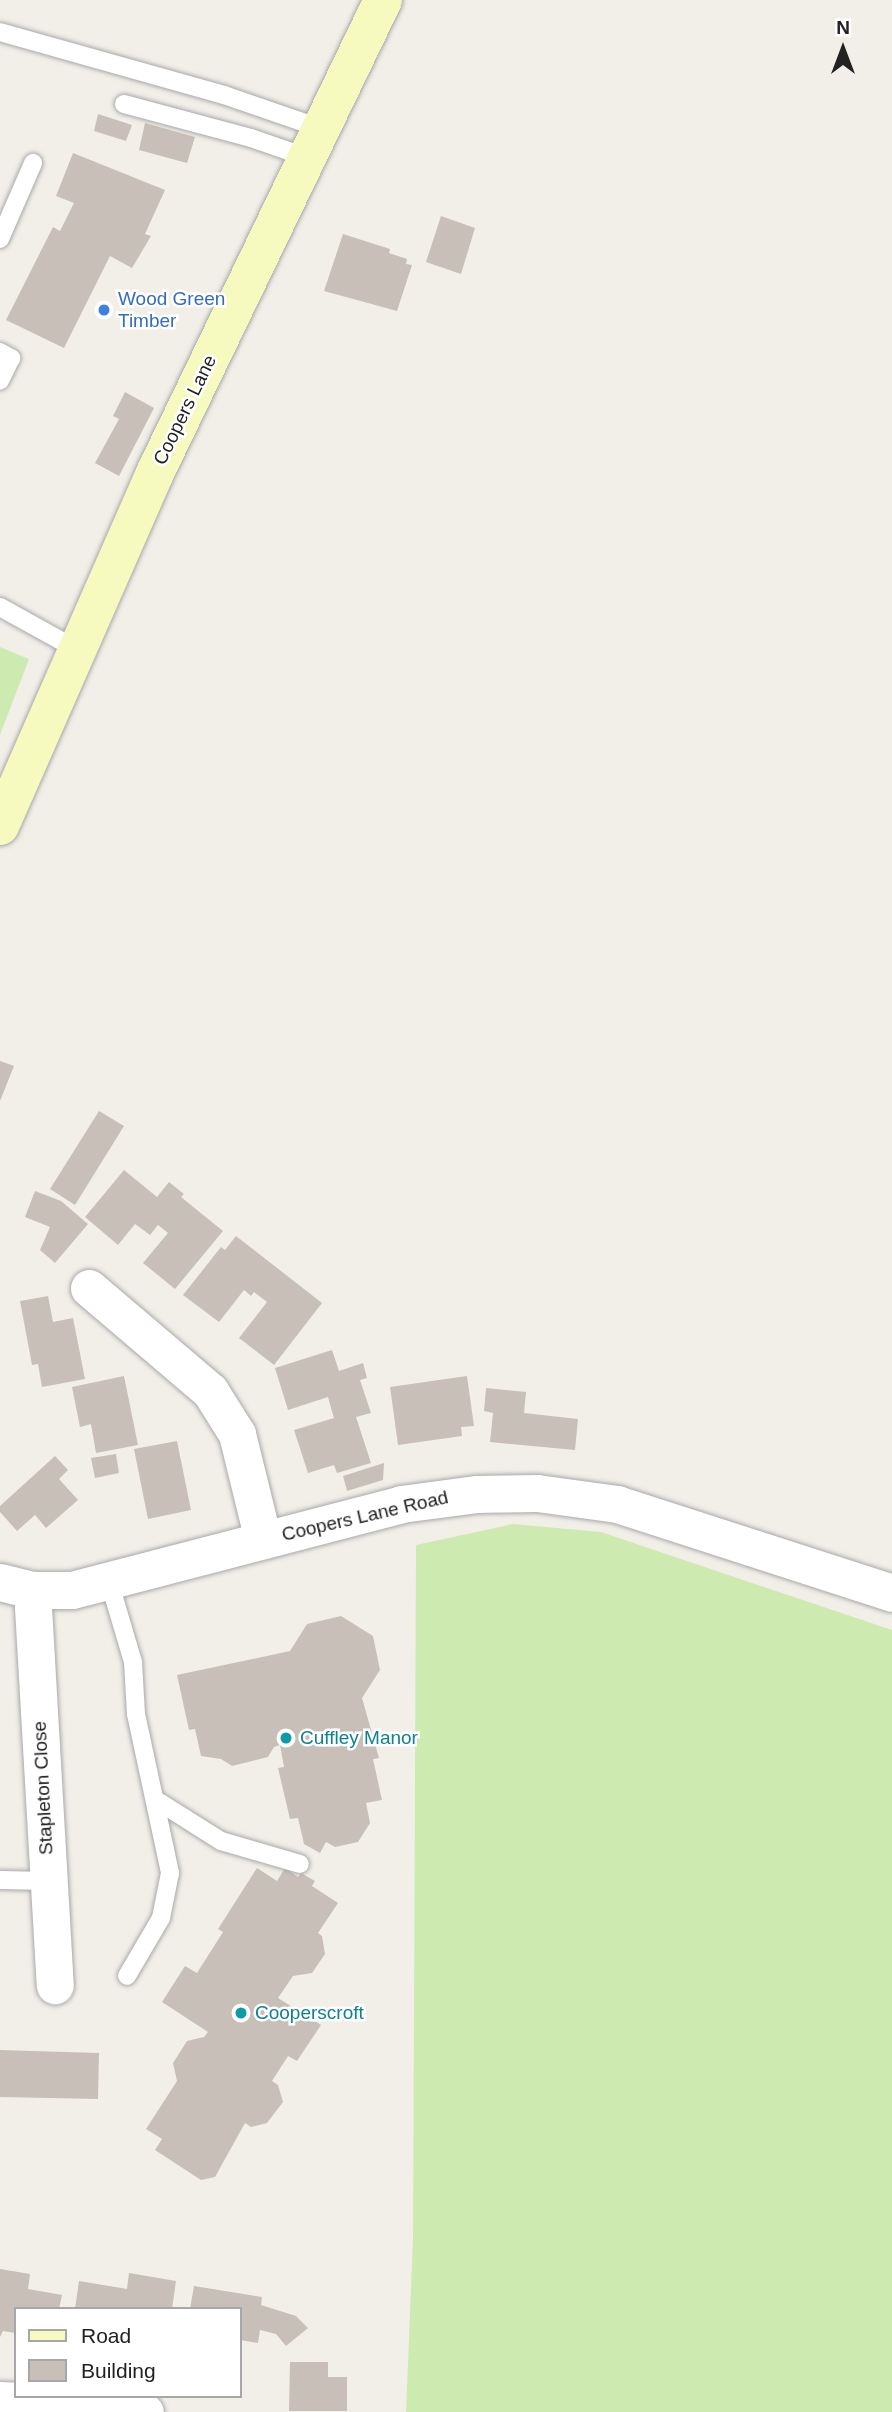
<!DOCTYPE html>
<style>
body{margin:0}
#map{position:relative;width:892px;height:2412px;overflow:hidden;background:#f2efe9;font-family:Helvetica,sans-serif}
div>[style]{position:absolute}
.grass>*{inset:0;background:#cdebb0}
.building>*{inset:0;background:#c7bfb8}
.roads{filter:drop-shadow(0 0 2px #a9a9a9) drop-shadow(0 0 2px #a9a9a9)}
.lane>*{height:18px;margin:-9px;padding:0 9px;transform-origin:9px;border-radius:9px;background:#fff}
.street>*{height:37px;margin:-18.5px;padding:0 18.5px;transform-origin:18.5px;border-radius:18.5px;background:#fff}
.secondary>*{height:38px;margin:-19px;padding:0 19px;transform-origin:19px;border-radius:19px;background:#f7fabf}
.dots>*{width:19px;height:19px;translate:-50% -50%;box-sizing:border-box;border:4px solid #fff;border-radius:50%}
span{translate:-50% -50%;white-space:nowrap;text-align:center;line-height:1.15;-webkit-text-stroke:5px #fff;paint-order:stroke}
.shop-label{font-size:19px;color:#366cbe}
.left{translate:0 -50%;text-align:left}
.street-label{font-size:19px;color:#222}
.culture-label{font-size:19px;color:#0d838f}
.legend{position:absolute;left:14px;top:2307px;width:228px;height:91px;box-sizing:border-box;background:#fff;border:2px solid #a7a7a7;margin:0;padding:9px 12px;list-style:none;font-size:21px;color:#222}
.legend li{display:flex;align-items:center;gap:14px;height:35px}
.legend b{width:35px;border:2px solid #a7a7a7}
.north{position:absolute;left:808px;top:14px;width:70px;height:70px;-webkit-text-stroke:5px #fff;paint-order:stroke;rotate:0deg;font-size:19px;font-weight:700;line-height:28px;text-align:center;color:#222}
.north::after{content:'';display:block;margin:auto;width:24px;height:32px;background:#222;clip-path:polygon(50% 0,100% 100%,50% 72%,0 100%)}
</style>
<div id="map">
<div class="grass">
<i style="clip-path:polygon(0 647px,29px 659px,0 735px)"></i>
<i style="clip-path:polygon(513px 1524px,601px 1532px,892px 1630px,892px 2412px,406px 2412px,413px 2238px,416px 1545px)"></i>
</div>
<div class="building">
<i style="clip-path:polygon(98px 114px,132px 125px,126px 141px,94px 131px)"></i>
<i style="clip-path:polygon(145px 123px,195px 137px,187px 163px,139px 150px)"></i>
<i style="clip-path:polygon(73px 153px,165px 190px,145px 234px,151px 236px,132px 268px,110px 256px,64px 348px,6px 320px,53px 227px,60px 231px,74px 203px,56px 196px)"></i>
<i style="clip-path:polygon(441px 216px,475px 228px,461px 274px,426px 262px)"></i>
<i style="clip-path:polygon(343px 234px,390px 249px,389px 253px,407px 259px,406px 264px,412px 265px,397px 311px,324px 291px)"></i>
<i style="clip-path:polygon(125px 392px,154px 408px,119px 476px,95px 463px,119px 419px,113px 416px)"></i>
<i style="clip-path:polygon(0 1061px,14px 1066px,0 1101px)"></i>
<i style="clip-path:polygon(99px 1111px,124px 1126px,75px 1205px,50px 1189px)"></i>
<i style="clip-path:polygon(124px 1170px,157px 1197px,169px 1182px,184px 1194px,181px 1197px,223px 1231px,175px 1289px,143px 1263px,168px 1233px,158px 1225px,150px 1235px,135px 1224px,118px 1245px,85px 1217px)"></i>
<i style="clip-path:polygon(35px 1191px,61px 1201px,88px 1224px,55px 1263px,40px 1250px,50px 1227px,25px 1217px)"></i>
<i style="clip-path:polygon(236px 1236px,322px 1303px,274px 1365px,239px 1338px,267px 1302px,254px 1292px,251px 1296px,244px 1290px,219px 1322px,183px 1295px,221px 1247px,225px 1250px)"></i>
<i style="clip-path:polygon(48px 1296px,53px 1322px,73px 1318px,85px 1379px,42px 1387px,38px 1364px,32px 1365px,20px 1301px)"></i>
<i style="clip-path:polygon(332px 1350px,339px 1371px,363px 1363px,367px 1378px,360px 1380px,371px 1413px,356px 1417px,371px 1463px,337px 1473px,334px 1465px,308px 1473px,294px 1430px,334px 1418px,331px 1408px,328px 1397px,288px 1410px,275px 1368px)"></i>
<i style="clip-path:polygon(124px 1376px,138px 1445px,96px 1453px,91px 1424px,80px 1427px,72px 1387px)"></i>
<i style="clip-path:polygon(467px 1376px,474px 1426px,461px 1427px,462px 1436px,398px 1445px,390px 1387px)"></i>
<i style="clip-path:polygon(486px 1388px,526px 1392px,524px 1413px,578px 1419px,575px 1450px,490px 1442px,493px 1413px,484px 1411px)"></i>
<i style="clip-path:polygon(177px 1441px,191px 1510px,148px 1519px,134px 1449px)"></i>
<i style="clip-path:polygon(116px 1454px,119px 1473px,95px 1478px,91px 1458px)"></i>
<i style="clip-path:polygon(55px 1456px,68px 1470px,59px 1479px,78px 1500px,46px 1528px,35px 1515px,17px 1531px,0 1512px,0 1506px)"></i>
<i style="clip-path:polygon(384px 1463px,383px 1480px,347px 1491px,343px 1476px)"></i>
<i style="clip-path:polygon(341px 1616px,373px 1636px,380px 1670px,362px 1698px,379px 1758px,373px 1759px,382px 1800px,366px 1803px,370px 1823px,358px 1842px,335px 1847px,326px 1842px,320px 1853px,304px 1844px,298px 1818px,290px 1819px,278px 1768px,284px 1767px,280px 1745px,274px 1747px,268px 1757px,232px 1766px,221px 1759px,201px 1756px,195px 1729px,189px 1730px,177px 1675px,290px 1651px,307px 1624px)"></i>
<i style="clip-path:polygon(257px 1868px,277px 1881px,285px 1868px,298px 1877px,301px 1873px,315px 1881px,312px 1886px,338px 1903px,318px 1933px,322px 1936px,325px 1954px,312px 1973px,293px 1976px,278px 1998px,321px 2025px,297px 2061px,288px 2056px,272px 2081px,278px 2085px,283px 2102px,267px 2123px,251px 2127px,245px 2123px,215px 2177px,201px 2180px,155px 2150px,162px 2139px,146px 2129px,177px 2081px,173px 2063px,187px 2041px,204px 2037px,208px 2032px,162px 2002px,185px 1966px,197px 1973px,223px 1932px,218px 1929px)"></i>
<i style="clip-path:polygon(0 2050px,99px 2053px,98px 2099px,0 2097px)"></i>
<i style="clip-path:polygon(0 2269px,30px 2274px,28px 2289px,62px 2295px,59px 2309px,16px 2309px,16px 2333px,3px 2331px,0 2337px)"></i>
<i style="clip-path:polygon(129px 2273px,176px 2281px,172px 2309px,75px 2309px,79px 2281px,127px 2289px)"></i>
<i style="clip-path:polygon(194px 2286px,262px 2297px,261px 2305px,296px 2316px,308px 2328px,286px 2346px,276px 2334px,260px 2330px,258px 2343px,240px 2340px,240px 2309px,190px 2309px)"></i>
<i style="clip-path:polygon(290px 2362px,328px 2362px,328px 2377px,347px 2377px,347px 2411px,289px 2411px)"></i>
</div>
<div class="roads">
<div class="lane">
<i style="left:0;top:32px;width:233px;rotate:15.7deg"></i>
<i style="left:224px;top:95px;width:102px;rotate:19deg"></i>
<i style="left:124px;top:104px;width:131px;rotate:15deg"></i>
<i style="left:251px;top:138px;width:58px;rotate:19.1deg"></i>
<i style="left:0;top:239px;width:83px;rotate:-66.5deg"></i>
<i style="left:0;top:352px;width:13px;rotate:29deg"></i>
<i style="left:11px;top:358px;width:25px;rotate:116deg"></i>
<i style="left:0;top:607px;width:87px;rotate:28.9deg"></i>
<i style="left:109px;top:1581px;width:84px;rotate:73.5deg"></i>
<i style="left:133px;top:1662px;width:52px;rotate:86.7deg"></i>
<i style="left:136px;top:1714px;width:163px;rotate:77.9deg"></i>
<i style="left:170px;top:1873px;width:46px;rotate:101.3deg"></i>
<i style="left:161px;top:1918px;width:67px;rotate:120.4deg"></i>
<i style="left:156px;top:1800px;width:77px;rotate:32.2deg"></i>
<i style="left:221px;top:1841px;width:82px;rotate:16.2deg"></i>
<i style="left:0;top:1880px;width:48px;rotate:1.2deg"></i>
</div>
<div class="street">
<i style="left:89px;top:1288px;width:159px;rotate:40.4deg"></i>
<i style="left:210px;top:1391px;width:51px;rotate:57.9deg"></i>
<i style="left:237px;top:1434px;width:109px;rotate:76.2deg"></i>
<i style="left:0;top:1582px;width:33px;rotate:14deg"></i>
<i style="left:32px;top:1590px;width:40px"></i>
<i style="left:72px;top:1590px;width:340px;rotate:-14.6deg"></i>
<i style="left:401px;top:1504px;width:77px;rotate:-7.5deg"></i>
<i style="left:477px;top:1494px;width:60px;rotate:-1deg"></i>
<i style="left:537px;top:1493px;width:81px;rotate:7.8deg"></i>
<i style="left:617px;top:1504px;width:289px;rotate:17.9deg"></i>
<i style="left:32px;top:1590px;width:396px;rotate:86.7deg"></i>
<i style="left:0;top:2400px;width:129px;rotate:2.7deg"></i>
<i style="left:129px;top:2406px;width:17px;rotate:21deg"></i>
</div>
<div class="secondary">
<i style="left:0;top:826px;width:386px;rotate:-66.3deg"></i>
<i style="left:155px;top:473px;width:525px;rotate:-64.26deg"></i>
</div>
</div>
<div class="dots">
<i style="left:104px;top:310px;background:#3f7fe0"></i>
<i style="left:286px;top:1738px;background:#0f9aa8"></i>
<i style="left:241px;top:2013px;background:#0f9aa8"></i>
</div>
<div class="shop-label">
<span class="left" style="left:118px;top:310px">Wood Green<br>Timber</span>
</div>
<div class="street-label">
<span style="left:185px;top:410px;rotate:-64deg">Coopers Lane</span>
<span style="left:365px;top:1516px;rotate:-13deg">Coopers Lane Road</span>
<span style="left:43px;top:1788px;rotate:-93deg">Stapleton Close</span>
</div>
<div class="culture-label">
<span class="left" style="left:300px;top:1738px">Cuffley Manor</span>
<span class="left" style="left:255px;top:2013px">Cooperscroft</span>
</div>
<ul class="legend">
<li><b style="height:9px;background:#f7fabf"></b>Road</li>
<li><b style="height:19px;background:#c7bfb8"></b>Building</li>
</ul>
<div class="north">N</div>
</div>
